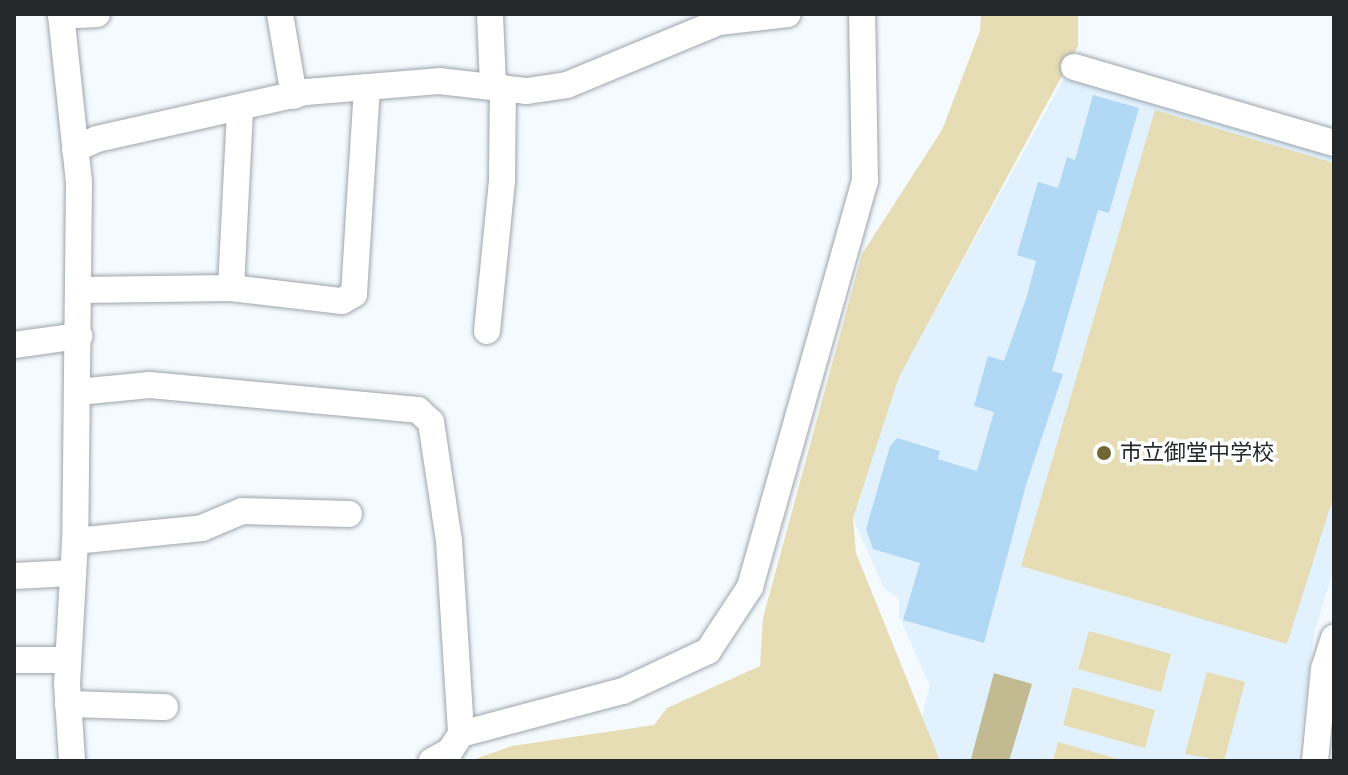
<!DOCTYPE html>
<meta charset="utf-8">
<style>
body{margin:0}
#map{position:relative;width:1348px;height:775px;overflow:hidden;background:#f4fafe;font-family:"DM Sans","Noto Sans JP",sans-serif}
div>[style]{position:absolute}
.built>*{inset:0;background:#e1f1fd}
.green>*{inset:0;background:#e6ddb4}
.water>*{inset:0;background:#c2ba90}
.building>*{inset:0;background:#b1d8f4}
.roads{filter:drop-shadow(0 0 2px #9da5ab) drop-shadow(0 0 2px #9da5ab)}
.minor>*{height:26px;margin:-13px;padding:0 13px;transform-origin:13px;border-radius:13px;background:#fff}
.dots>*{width:22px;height:22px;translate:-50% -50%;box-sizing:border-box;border:4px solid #fff;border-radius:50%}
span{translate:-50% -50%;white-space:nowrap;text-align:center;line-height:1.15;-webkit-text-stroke:7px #fff;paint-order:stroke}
.poi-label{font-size:22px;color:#25282b}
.left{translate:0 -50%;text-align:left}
.frame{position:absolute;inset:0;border:16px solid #25282b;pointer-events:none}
</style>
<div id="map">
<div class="built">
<i style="clip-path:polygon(1066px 75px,1334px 153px,1334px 568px,1314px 634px,1297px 761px,938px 761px,921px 719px,930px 686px,899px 616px,899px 599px,884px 588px,853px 518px,893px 387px)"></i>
</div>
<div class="green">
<i style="clip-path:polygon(981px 14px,1078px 14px,1078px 46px,899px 377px,853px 518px,856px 553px,940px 761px,469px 761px,512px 746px,654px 725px,667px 708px,760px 666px,763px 618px,862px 254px,942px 130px,980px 31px)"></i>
<i style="clip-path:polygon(1155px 110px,1334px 163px,1334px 495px,1287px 644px,1021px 566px)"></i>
<i style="clip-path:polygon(1089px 631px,1171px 654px,1161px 692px,1078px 669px)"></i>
<i style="clip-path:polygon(1207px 672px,1245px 682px,1224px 761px,1185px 754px)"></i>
<i style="clip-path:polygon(1073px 687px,1155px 710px,1145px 748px,1063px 725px)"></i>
<i style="clip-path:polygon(1058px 742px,1125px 761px,1053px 761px)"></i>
</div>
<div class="water">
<i style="clip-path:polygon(994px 673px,1032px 684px,1009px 761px,979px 761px,971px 759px)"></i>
</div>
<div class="building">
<i style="clip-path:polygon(1093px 95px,1139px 108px,1109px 213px,1098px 210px,1052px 371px,1063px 374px,1026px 485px,984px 643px,903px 620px,920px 563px,873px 549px,866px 529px,890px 446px,897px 438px,940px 451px,938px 459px,977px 471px,994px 412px,974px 406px,988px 356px,1004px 361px,1027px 296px,1036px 261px,1017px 255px,1038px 182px,1058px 188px,1067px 157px,1075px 160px)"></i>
</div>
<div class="roads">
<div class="minor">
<i style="left:61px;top:14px;width:169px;rotate:83.9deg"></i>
<i style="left:79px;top:182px;width:359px;rotate:90.6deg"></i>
<i style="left:75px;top:541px;width:142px;rotate:93.2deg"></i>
<i style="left:67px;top:683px;width:78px;rotate:86.3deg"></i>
<i style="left:280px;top:14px;width:83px;rotate:80.3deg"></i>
<i style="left:490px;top:14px;width:73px;rotate:87.6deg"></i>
<i style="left:61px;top:16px;width:36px;rotate:-3deg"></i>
<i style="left:1074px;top:67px;width:271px;rotate:16.3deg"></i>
<i style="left:75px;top:149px;width:24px;rotate:-24deg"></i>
<i style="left:97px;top:139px;width:214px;rotate:-12.7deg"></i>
<i style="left:306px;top:92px;width:133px;rotate:-4.7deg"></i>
<i style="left:439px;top:81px;width:89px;rotate:6.5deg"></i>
<i style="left:527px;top:91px;width:40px;rotate:-8.5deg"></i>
<i style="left:567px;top:85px;width:165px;rotate:-22.5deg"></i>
<i style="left:719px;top:22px;width:69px;rotate:-6.6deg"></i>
<i style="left:231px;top:288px;width:177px;rotate:-87.1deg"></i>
<i style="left:79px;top:290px;width:152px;rotate:-0.8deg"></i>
<i style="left:231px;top:288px;width:112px;rotate:6.7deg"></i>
<i style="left:342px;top:301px;width:14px;rotate:-30deg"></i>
<i style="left:354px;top:294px;width:207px;rotate:-86.4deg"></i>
<i style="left:487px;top:331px;width:151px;rotate:-84.3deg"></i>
<i style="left:502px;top:181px;width:93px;rotate:-89.4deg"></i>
<i style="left:14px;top:345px;width:66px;rotate:-7.9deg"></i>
<i style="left:78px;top:392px;width:72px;rotate:-5.6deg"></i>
<i style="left:150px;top:385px;width:269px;rotate:5.3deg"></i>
<i style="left:418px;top:410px;width:18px;rotate:43deg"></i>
<i style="left:431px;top:422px;width:120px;rotate:81.4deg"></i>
<i style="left:449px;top:541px;width:193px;rotate:86.4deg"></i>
<i style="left:461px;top:734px;width:20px;rotate:123deg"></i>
<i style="left:450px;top:751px;width:21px;rotate:151deg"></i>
<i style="left:75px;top:541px;width:128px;rotate:-5.8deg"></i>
<i style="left:202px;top:528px;width:43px;rotate:-23deg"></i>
<i style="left:242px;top:511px;width:107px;rotate:1.6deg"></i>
<i style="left:14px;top:576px;width:59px;rotate:-2.9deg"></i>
<i style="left:14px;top:660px;width:54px"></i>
<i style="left:68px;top:704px;width:97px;rotate:1.8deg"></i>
<i style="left:461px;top:734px;width:168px;rotate:-14.9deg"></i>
<i style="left:623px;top:691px;width:94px;rotate:-25.2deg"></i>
<i style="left:708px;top:651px;width:77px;rotate:-56.7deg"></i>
<i style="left:750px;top:587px;width:422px;rotate:-74.2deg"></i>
<i style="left:865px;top:181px;width:167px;rotate:-91deg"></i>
<i style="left:1315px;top:761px;width:92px;rotate:-84.4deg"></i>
<i style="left:1324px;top:669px;width:33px;rotate:-72deg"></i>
</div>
</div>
<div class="dots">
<i style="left:1104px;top:453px;background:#716633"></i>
</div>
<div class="poi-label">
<span class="left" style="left:1120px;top:453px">市立御堂中学校</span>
</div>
<div class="frame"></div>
</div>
